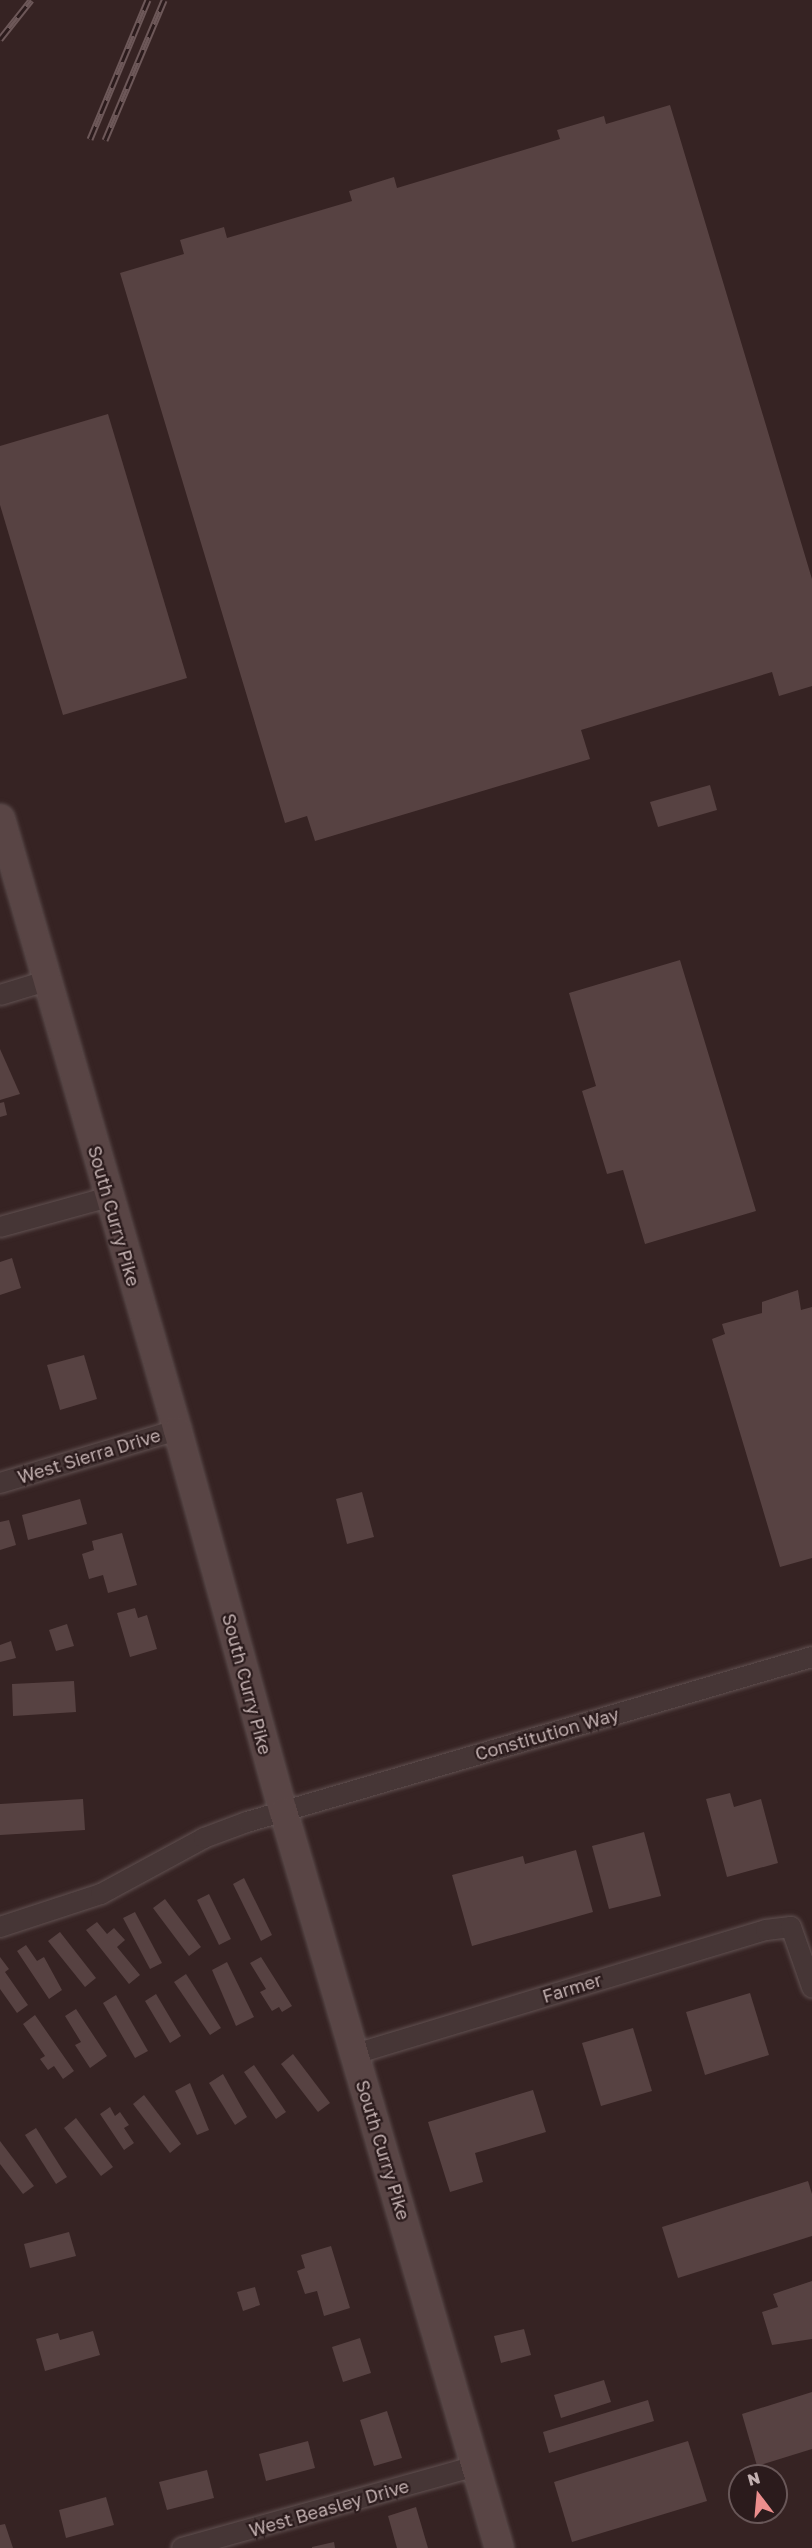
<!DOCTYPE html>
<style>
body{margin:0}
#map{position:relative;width:812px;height:2548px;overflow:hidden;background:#362323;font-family:"Golos Text",sans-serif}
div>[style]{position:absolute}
.building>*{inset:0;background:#574242}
.roads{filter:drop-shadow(0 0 2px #615151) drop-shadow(0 0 2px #615151)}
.street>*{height:20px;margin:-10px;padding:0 10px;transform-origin:10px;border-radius:10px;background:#463636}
.secondary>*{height:27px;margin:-13.5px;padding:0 13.5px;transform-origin:13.5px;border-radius:13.5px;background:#594545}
.rail>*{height:7px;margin-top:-3.5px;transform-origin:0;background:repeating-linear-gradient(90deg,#2b1b1c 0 14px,#6d5859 0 28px);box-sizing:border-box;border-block:2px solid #6d5859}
span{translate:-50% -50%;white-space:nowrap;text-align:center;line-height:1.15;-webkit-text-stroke:4.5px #2b1b1c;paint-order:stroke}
.street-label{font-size:18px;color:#c3b1b1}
.north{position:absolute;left:728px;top:2464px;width:60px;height:60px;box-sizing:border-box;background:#2b1b1c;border:2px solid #685758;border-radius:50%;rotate:344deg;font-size:16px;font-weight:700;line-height:24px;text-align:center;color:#c3b1b1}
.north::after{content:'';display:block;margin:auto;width:21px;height:27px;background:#ec8e8d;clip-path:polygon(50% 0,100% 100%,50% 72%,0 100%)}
</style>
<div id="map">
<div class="building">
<i style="clip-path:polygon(670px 105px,812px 579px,812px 686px,779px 696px,772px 672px,581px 730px,590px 759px,315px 841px,307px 816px,285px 823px,120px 273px,184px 254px,180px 240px,224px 227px,227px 238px,352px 201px,349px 191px,394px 177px,397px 188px,560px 139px,557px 130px,604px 116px,606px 124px)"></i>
<i style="clip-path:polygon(108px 414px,187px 678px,63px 715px,0 505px,0 446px)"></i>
<i style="clip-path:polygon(710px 785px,717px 810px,658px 827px,650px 802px)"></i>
<i style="clip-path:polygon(680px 960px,756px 1211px,645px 1244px,623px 1170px,607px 1174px,582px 1091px,596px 1086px,569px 993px)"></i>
<i style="clip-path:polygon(0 1049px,20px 1094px,0 1100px)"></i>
<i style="clip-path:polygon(4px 1102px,7px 1115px,0 1117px,0 1103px)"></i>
<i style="clip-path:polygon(12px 1258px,21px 1288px,0 1295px,0 1262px)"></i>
<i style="clip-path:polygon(798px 1290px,801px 1310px,812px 1307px,812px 1558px,780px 1567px,712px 1339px,725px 1334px,722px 1324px,762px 1313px,762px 1302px)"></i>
<i style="clip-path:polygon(84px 1355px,97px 1399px,60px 1410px,47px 1365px)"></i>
<i style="clip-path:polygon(362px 1492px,374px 1537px,347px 1544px,336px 1499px)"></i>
<i style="clip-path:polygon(80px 1499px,87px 1524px,28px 1540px,22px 1515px)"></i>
<i style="clip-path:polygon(9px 1520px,16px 1545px,0 1550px,0 1522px)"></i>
<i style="clip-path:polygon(122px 1533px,137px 1585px,108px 1593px,103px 1575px,89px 1579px,82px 1554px,94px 1550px,92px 1541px)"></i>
<i style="clip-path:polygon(135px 1608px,138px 1618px,147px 1615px,157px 1649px,130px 1657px,117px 1613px)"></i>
<i style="clip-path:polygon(67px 1624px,74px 1646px,56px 1651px,49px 1630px)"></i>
<i style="clip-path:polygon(11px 1641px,16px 1658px,0 1662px,0 1645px)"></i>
<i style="clip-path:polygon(74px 1681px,76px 1712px,13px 1716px,12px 1684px)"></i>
<i style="clip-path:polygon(730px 1793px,734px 1807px,761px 1799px,778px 1863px,727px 1877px,706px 1799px)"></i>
<i style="clip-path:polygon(83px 1799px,85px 1830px,0 1835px,0 1804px)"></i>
<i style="clip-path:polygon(644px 1832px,661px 1896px,609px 1909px,592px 1846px)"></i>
<i style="clip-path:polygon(576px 1850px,593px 1912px,472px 1946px,452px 1875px,523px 1856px,525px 1864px)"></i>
<i style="clip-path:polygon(244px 1878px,272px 1935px,261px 1941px,233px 1884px)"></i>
<i style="clip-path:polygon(209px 1894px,231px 1939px,219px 1945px,197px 1900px)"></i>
<i style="clip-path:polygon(165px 1899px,201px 1947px,189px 1956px,153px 1908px)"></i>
<i style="clip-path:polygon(135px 1912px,162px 1963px,150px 1969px,123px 1918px)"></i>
<i style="clip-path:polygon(97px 1922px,107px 1934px,114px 1928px,125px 1940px,117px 1947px,140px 1975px,129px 1984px,86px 1930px)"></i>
<i style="clip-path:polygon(60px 1932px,96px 1978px,85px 1987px,48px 1941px)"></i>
<i style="clip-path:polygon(26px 1945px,37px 1961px,44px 1957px,62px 1990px,49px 1999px,17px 1951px)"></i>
<i style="clip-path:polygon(0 1957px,9px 1969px,5px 1972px,28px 2005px,17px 2013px,0 1989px)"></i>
<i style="clip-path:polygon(261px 1957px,292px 2006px,282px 2012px,279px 2007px,272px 2011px,260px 1992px,266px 1989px,250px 1963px)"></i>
<i style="clip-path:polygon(227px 1962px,254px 2017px,236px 2026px,212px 1970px)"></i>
<i style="clip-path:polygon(186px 1974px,221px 2028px,210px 2035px,174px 1982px)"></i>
<i style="clip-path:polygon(750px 1993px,769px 2055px,705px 2075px,686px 2012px)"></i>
<i style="clip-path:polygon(156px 1994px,181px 2036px,170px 2043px,145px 2001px)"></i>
<i style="clip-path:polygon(116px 1995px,148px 2051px,135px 2058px,103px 2003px)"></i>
<i style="clip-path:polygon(76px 2009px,107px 2056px,90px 2068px,75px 2045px,81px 2042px,65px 2016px)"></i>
<i style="clip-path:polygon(35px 2015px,74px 2071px,63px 2079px,54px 2066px,48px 2070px,40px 2059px,45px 2056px,23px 2024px)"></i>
<i style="clip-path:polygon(633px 2028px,652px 2091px,601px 2106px,582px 2043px)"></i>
<i style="clip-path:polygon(293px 2054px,330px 2103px,318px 2112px,281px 2064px)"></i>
<i style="clip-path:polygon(254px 2065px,286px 2112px,276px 2119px,244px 2072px)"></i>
<i style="clip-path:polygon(223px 2074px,247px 2117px,235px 2125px,209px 2083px)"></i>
<i style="clip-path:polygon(190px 2083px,209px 2130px,197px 2135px,175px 2091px)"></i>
<i style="clip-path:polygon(533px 2090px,546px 2132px,475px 2153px,483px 2182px,450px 2192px,428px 2122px)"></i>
<i style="clip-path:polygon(144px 2095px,181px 2144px,170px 2153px,133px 2104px)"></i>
<i style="clip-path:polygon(110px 2107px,115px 2116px,120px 2112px,129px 2125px,124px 2128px,134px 2143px,124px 2150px,100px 2114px)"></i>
<i style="clip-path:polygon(76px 2118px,113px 2167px,101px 2176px,64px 2128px)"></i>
<i style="clip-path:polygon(36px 2128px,67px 2177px,56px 2184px,25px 2135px)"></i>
<i style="clip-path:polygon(0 2141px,34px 2186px,23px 2194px,0 2164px)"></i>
<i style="clip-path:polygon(808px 2181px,812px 2194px,812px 2236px,678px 2278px,662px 2227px)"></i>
<i style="clip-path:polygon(69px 2232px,76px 2256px,30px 2268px,24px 2244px)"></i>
<i style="clip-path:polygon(331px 2246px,350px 2308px,324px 2316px,317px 2291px,305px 2294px,297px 2271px,305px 2268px,301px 2255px)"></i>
<i style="clip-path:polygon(812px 2281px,812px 2339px,772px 2345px,762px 2312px,778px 2307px,773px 2294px)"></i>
<i style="clip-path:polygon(255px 2287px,260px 2305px,243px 2311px,237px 2292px)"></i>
<i style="clip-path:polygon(524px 2329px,531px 2355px,501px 2363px,494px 2336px)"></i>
<i style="clip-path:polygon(93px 2331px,100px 2355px,45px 2371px,36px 2339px,58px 2333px,60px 2340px)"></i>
<i style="clip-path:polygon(360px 2338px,371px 2373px,343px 2382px,332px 2347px)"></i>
<i style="clip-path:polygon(604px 2380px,611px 2402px,561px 2418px,554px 2395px)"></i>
<i style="clip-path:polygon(812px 2392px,812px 2449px,757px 2466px,742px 2414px)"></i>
<i style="clip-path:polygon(648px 2400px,654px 2421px,549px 2453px,543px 2432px)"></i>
<i style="clip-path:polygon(387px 2411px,402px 2458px,374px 2466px,360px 2420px)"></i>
<i style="clip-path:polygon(308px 2441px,315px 2468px,266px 2481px,259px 2454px)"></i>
<i style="clip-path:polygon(688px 2441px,707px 2501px,572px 2542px,554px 2482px)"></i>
<i style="clip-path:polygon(207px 2470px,214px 2498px,167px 2510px,159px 2482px)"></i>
<i style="clip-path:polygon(106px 2497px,114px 2525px,66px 2538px,59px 2510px)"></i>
<i style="clip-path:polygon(416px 2507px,428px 2548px,397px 2548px,388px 2516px)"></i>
<i style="clip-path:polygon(5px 2524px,13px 2548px,0 2548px,0 2525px)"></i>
<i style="clip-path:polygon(334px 2542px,335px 2548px,312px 2548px,312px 2547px)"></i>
</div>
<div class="roads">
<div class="street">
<i style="left:0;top:995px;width:48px;rotate:-16.9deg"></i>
<i style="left:0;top:1227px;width:113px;rotate:-15.4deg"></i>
<i style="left:0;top:1483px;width:185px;rotate:-16.7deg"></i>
<i style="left:0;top:1927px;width:106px;rotate:-18.1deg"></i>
<i style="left:101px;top:1894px;width:117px;rotate:-28.5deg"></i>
<i style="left:204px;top:1838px;width:46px;rotate:-20.4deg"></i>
<i style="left:247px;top:1822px;width:589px;rotate:-16.28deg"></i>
<i style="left:355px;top:2054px;width:429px;rotate:-16.8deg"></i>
<i style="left:766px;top:1930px;width:25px;rotate:-7deg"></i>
<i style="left:791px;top:1927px;width:64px;rotate:70.7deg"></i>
<i style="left:182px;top:2548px;width:304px;rotate:-15.6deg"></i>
</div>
<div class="secondary">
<i style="left:0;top:818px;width:637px;rotate:73.87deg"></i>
<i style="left:177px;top:1430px;width:395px;rotate:74.5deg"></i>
<i style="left:283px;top:1811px;width:768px;rotate:73.67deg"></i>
</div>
</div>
<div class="rail">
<i style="left:0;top:39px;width:50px;rotate:-51.5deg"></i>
<i style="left:90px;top:139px;width:151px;rotate:-67.4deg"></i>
<i style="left:105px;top:140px;width:152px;rotate:-67.1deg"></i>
</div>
<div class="street-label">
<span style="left:114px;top:1216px;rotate:74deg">South Curry Pike</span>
<span style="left:89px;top:1456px;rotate:-17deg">West Sierra Drive</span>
<span style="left:247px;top:1684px;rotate:75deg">South Curry Pike</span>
<span style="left:547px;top:1734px;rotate:-16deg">Constitution Way</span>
<span style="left:572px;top:1988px;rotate:-17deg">Farmer</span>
<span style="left:383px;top:2150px;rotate:73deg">South Curry Pike</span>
<span style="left:329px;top:2508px;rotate:-16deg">West Beasley Drive</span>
</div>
<div class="north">N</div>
</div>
